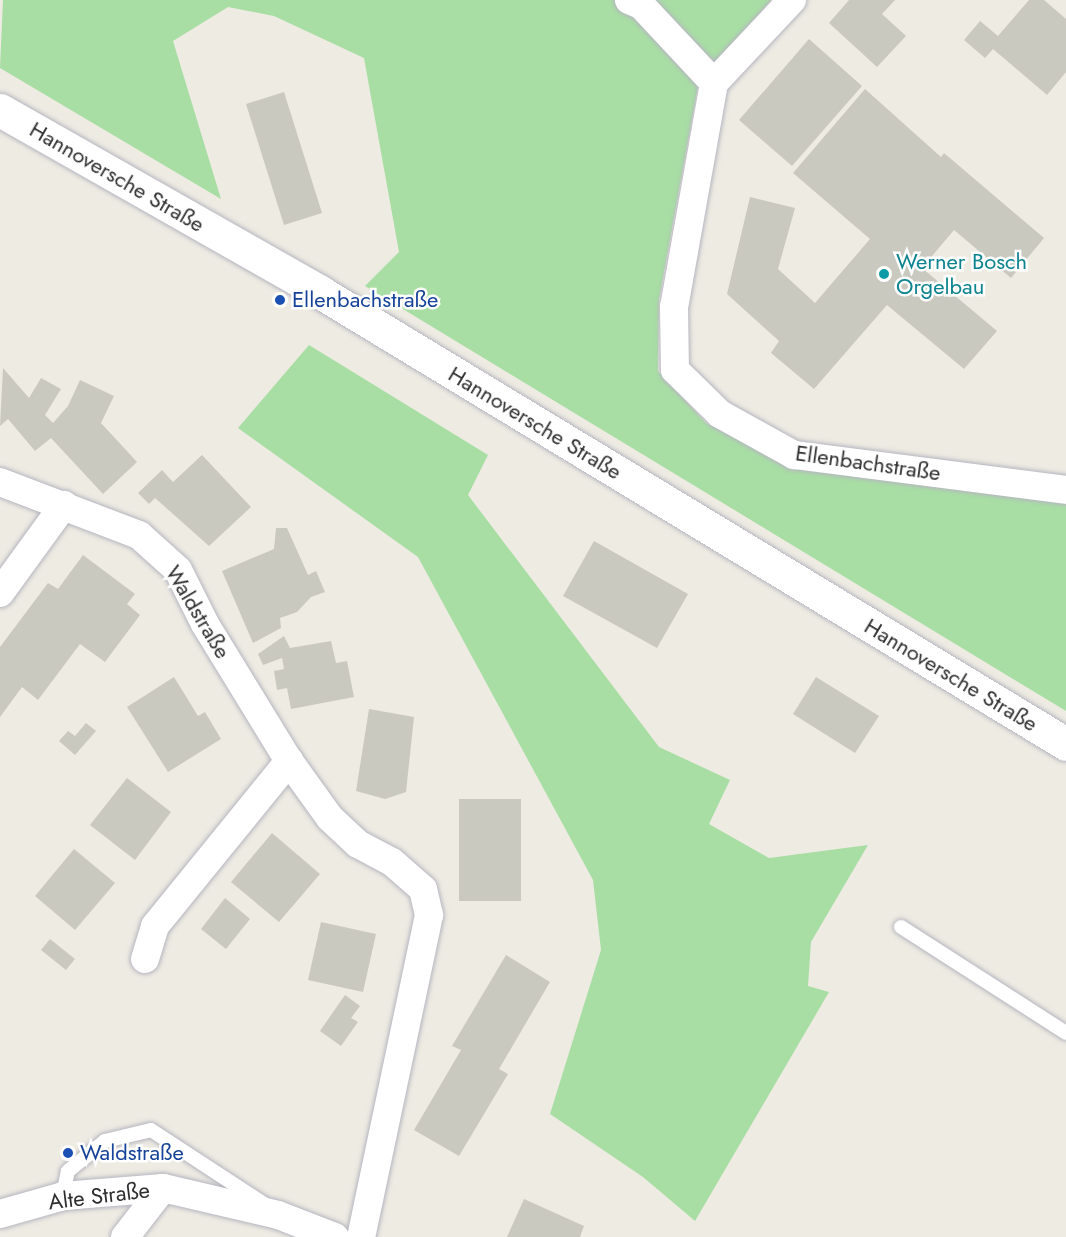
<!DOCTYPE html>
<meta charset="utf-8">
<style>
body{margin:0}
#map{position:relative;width:1066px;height:1237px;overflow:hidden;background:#edebe2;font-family:Jost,sans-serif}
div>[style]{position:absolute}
.green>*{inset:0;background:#a8dea4}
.building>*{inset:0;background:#cac9c0}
.roads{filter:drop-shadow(0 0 2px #b6b5c0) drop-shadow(0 0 2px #b6b5c0)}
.service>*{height:14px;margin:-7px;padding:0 7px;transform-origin:7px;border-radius:7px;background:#fff}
.minor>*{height:28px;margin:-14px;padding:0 14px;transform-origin:14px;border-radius:14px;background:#fff}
.secondary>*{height:33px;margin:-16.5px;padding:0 16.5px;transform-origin:16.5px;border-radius:16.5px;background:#fff}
.dots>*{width:16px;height:16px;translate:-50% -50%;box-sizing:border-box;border:3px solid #fff;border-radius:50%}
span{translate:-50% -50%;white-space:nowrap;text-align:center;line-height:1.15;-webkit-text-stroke:5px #fff;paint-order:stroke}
.street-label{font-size:22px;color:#2e2e2e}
.culture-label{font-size:22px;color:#0d838f}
.left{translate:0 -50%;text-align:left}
.transit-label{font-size:22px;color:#164399}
</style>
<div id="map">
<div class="green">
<i style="clip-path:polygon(3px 0,771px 0,698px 86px,659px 300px,658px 371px,706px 423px,785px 464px,1066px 500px,1066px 711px,365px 286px,399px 252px,364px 58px,274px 16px,228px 7px,173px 41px,221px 199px,0 68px)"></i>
<i style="clip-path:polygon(309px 345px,488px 455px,468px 495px,659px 747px,730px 780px,709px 824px,769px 858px,868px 845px,811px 942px,808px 986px,829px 992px,695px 1221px,643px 1177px,550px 1114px,601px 950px,593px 880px,418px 557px,238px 428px)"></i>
</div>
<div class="building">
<i style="clip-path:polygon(849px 0,895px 0,882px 14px,906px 36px,877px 67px,829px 23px)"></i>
<i style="clip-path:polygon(1029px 0,1044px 0,1066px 19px,1066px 72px,1047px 95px,993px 49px,985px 58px,964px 40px,980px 21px,998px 36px)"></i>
<i style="clip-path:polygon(809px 39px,862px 86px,792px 166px,739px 120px)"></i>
<i style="clip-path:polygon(865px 89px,941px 157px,944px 153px,1044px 238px,1011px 278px,954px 230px,922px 268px,997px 331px,964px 369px,887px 305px,814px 389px,771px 353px,779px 341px,727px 294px,750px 197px,795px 208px,778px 269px,815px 303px,870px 239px,793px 173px)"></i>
<i style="clip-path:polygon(284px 92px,322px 213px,284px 225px,246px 104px)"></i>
<i style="clip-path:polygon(3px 368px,29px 398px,41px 378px,61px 389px,45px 415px,53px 423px,68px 406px,80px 380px,114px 396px,101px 423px,137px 462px,103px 494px,51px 438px,35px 451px,8px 419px,0 426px)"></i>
<i style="clip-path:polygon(202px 455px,251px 507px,209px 546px,155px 498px,149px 504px,138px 493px,162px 470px,173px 482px)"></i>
<i style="clip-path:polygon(276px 528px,287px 528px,308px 575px,316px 571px,325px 592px,311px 597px,297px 612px,280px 618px,281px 628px,253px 643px,222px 571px,274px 549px)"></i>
<i style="clip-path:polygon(594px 541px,688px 594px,657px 648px,563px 596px)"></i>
<i style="clip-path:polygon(83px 555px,135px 594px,127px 604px,140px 615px,105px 662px,80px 644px,38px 700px,22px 687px,0 717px,0 647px,48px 583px,58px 589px)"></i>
<i style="clip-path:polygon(284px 636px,290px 648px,331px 641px,336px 663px,347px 661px,354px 697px,291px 709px,287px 688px,277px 690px,274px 671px,284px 669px,282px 658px,263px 665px,258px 654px)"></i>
<i style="clip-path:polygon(174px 677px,198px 716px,205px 712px,221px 739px,168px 772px,127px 707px)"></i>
<i style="clip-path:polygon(816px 677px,879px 716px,855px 753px,793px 714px)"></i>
<i style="clip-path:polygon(369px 709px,414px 717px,406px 792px,385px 799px,356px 791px)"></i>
<i style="clip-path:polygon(86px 723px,96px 731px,75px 755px,59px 741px,68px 731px,75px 736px)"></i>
<i style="clip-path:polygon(127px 778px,171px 812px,135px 860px,90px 825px)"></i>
<i style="clip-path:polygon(459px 799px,521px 799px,521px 901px,459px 901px)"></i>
<i style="clip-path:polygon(272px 833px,320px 874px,279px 922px,231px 882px)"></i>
<i style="clip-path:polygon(74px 849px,115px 883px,75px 930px,35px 896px)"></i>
<i style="clip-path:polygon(225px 898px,250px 919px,226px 949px,201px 929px)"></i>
<i style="clip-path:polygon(321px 922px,376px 934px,363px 992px,308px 980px)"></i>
<i style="clip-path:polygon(50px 939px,75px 959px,66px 970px,41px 950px)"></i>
<i style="clip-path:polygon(506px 955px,550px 982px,499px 1069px,508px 1074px,459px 1156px,414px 1130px,461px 1050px,452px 1046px)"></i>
<i style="clip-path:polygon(345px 995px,360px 1006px,351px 1018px,358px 1022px,341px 1046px,320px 1031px)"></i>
<i style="clip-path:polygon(524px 1199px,584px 1226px,580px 1237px,507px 1237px)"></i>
</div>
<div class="roads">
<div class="service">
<i style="left:901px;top:927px;width:196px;rotate:32.7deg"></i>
<i style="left:63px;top:1196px;width:25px;rotate:-79deg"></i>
<i style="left:68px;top:1171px;width:48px;rotate:-39deg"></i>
<i style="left:105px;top:1141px;width:47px;rotate:-13.4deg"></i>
<i style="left:151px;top:1130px;width:139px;rotate:33.2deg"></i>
</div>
<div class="minor">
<i style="left:629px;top:0;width:13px;rotate:23deg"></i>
<i style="left:641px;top:5px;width:107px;rotate:46.9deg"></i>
<i style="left:714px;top:83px;width:228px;rotate:100.1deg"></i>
<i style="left:674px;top:307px;width:63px;rotate:89.1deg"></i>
<i style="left:675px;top:370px;width:63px;rotate:44.4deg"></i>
<i style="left:720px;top:414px;width:85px;rotate:29deg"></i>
<i style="left:794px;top:455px;width:274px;rotate:7.3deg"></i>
<i style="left:714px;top:83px;width:114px;rotate:-46.8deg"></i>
<i style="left:0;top:482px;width:149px;rotate:20.9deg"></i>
<i style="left:139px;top:535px;width:52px;rotate:41.9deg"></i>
<i style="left:178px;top:570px;width:60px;rotate:63.4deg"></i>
<i style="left:205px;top:624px;width:161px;rotate:58.5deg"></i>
<i style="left:289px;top:761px;width:70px;rotate:54.3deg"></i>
<i style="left:330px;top:818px;width:38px;rotate:43deg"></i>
<i style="left:358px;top:844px;width:38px;rotate:28deg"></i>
<i style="left:392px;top:862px;width:41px;rotate:41.1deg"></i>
<i style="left:423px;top:889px;width:27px;rotate:77deg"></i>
<i style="left:429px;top:915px;width:329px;rotate:101.9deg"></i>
<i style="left:0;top:593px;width:109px;rotate:-54deg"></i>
<i style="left:145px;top:959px;width:34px;rotate:-73deg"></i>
<i style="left:155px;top:926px;width:213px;rotate:-50.9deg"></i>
<i style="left:0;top:1214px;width:66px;rotate:-15.9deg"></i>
<i style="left:63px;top:1196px;width:100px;rotate:-4.6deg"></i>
<i style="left:163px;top:1188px;width:118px;rotate:13.2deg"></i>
<i style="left:278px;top:1215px;width:61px;rotate:21.1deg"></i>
<i style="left:125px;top:1237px;width:62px;rotate:-52.2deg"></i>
</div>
<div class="secondary">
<i style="left:0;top:110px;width:368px;rotate:29.6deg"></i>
<i style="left:320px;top:292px;width:872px;rotate:31.21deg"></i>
</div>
</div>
<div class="dots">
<i style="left:884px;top:274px;background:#0f9aa8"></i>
<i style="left:280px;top:300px;background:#1a4fb4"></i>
<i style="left:68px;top:1153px;background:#1a4fb4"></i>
</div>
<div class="street-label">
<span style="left:117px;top:177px;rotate:30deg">Hannoversche Straße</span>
<span style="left:535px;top:423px;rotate:31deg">Hannoversche Straße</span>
<span style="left:868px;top:463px;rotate:8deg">Ellenbachstraße</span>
<span style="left:198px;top:612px;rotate:59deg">Waldstraße</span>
<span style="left:951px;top:675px;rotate:31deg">Hannoversche Straße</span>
<span style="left:99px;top:1196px;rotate:-7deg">Alte Straße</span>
</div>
<div class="culture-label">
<span class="left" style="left:896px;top:274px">Werner Bosch<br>Orgelbau</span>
</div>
<div class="transit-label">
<span class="left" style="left:292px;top:300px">Ellenbachstraße</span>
<span class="left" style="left:80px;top:1153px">Waldstraße</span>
</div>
</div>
